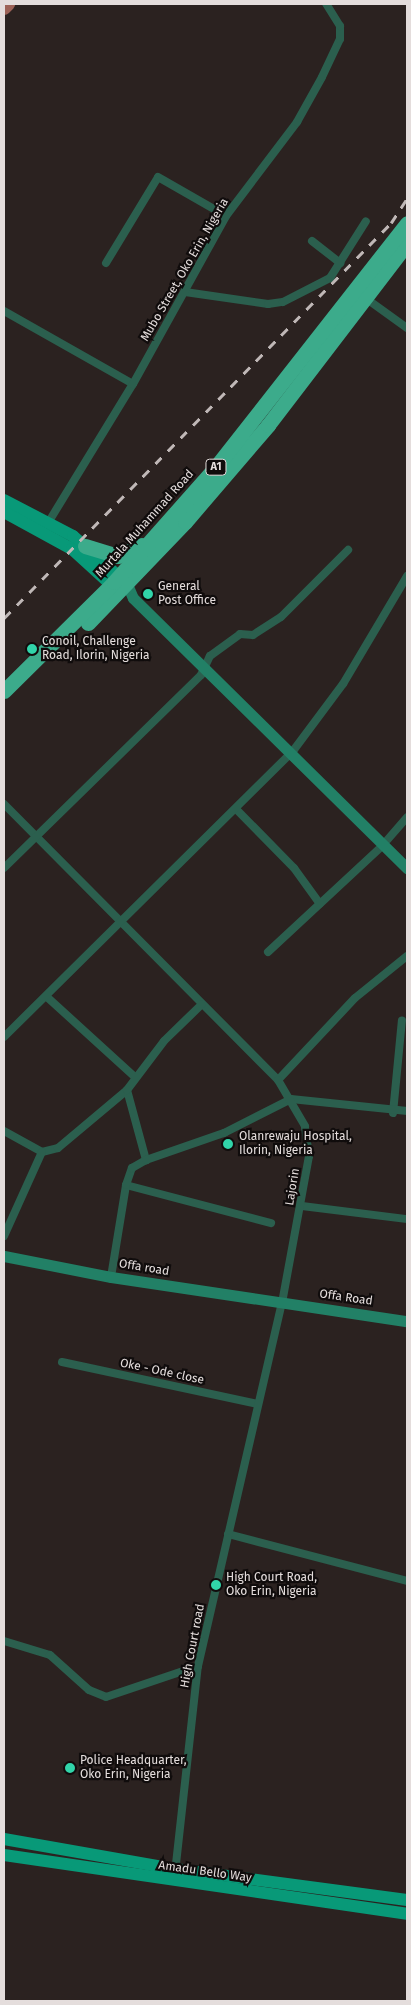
<!DOCTYPE html>
<style>
body{margin:0}
#map{position:relative;width:411px;height:2005px;overflow:hidden;background:#2b2220;font-family:"Fira Sans",sans-serif}
div>[style]{position:absolute}
.river>*{height:14px;margin:-7px;padding:0 7px;transform-origin:7px;border-radius:7px;background:#9d6257}
.street>*{height:8px;margin:-4px;padding:0 4px;transform-origin:4px;border-radius:4px;background:#2b5f4e}
.secondary>*{height:11px;margin:-5.5px;padding:0 5.5px;transform-origin:5.5px;border-radius:5.5px;background:#228066}
.primary>*{height:12px;margin:-6px;padding:0 6px;transform-origin:6px;border-radius:6px;background:#089978}
.highway>*{height:15px;margin:-7.5px;padding:0 7.5px;transform-origin:7.5px;border-radius:7.5px;background:#3cab8b}
.rail>*{height:2.5px;margin-top:-1.25px;transform-origin:0;background:repeating-linear-gradient(90deg,#c0b8b7 0 9px,transparent 0 18px)}
.dots>*{width:14px;height:14px;translate:-50% -50%;box-sizing:border-box;border:2px solid #100c0c;border-radius:50%}
span{translate:-50% -50%;white-space:nowrap;text-align:center;line-height:1.15;-webkit-text-stroke:4.5px #100c0c;paint-order:stroke}
.shield-label span{padding:1px 4px;background:#100c0c;border:1px solid;border-radius:4px;-webkit-text-stroke-width:0}
.shield-label{font-size:11px;color:#e4dddc;font-weight:700}
.street-label{font-size:12px;color:#e4dddc}
.poi-label{font-size:12px;color:#e4dddc}
.left{translate:0 -50%;text-align:left}
.frame{position:absolute;inset:0;border:5px solid #e4dddc;pointer-events:none}
</style>
<div id="map">
<div class="river">
<i style="left:4px;top:8px;width:6px;rotate:-45deg"></i>
</div>
<div class="street">
<i style="left:312px;top:241px;width:36px;rotate:38deg"></i>
<i style="left:106px;top:263px;width:100px;rotate:-58.8deg"></i>
<i style="left:158px;top:177px;width:78px;rotate:29.8deg"></i>
<i style="left:185px;top:292px;width:84px;rotate:8.2deg"></i>
<i style="left:268px;top:304px;width:15px;rotate:-8deg"></i>
<i style="left:283px;top:302px;width:53px;rotate:-27.1deg"></i>
<i style="left:330px;top:278px;width:67px;rotate:-57.7deg"></i>
<i style="left:364px;top:297px;width:53px;rotate:35.8deg"></i>
<i style="left:4px;top:311px;width:148px;rotate:29.5deg"></i>
<i style="left:48px;top:523px;width:163px;rotate:-58.6deg"></i>
<i style="left:133px;top:384px;width:192px;rotate:-61deg"></i>
<i style="left:226px;top:216px;width:118px;rotate:-52.9deg"></i>
<i style="left:297px;top:122px;width:51px;rotate:-60.9deg"></i>
<i style="left:322px;top:77px;width:42px;rotate:-64.7deg"></i>
<i style="left:340px;top:39px;width:13px;rotate:-90deg"></i>
<i style="left:340px;top:26px;width:26px;rotate:-122deg"></i>
<i style="left:4px;top:804px;width:389px;rotate:45.2deg"></i>
<i style="left:278px;top:1080px;width:112px;rotate:-46.8deg"></i>
<i style="left:355px;top:998px;width:67px;rotate:-38.9deg"></i>
<i style="left:236px;top:809px;width:83px;rotate:45.5deg"></i>
<i style="left:294px;top:868px;width:44px;rotate:54.2deg"></i>
<i style="left:4px;top:868px;width:276px;rotate:-44.4deg"></i>
<i style="left:201px;top:675px;width:21px;rotate:-65deg"></i>
<i style="left:210px;top:656px;width:37px;rotate:-36deg"></i>
<i style="left:240px;top:634px;width:13px;rotate:4deg"></i>
<i style="left:253px;top:635px;width:33px;rotate:-33deg"></i>
<i style="left:281px;top:617px;width:95px;rotate:-45deg"></i>
<i style="left:268px;top:952px;width:156px;rotate:-42.9deg"></i>
<i style="left:382px;top:846px;width:38px;rotate:-49deg"></i>
<i style="left:47px;top:997px;width:119px;rotate:42.3deg"></i>
<i style="left:4px;top:1037px;width:407px;rotate:-44.7deg"></i>
<i style="left:293px;top:751px;width:84px;rotate:-53.3deg"></i>
<i style="left:343px;top:684px;width:126px;rotate:-59.3deg"></i>
<i style="left:127px;top:1090px;width:73px;rotate:74.8deg"></i>
<i style="left:393px;top:1113px;width:93px;rotate:-84.5deg"></i>
<i style="left:4px;top:1131px;width:43px;rotate:28.9deg"></i>
<i style="left:42px;top:1152px;width:16px;rotate:-14deg"></i>
<i style="left:58px;top:1148px;width:90px;rotate:-40deg"></i>
<i style="left:127px;top:1090px;width:61px;rotate:-52.9deg"></i>
<i style="left:164px;top:1041px;width:52px;rotate:-44.2deg"></i>
<i style="left:126px;top:1185px;width:150px;rotate:14.7deg"></i>
<i style="left:302px;top:1206px;width:106px;rotate:7.1deg"></i>
<i style="left:4px;top:1236px;width:92px;rotate:-65.7deg"></i>
<i style="left:111px;top:1277px;width:93px;rotate:-80.7deg"></i>
<i style="left:126px;top:1185px;width:18px;rotate:-71deg"></i>
<i style="left:132px;top:1168px;width:16px;rotate:-30deg"></i>
<i style="left:146px;top:1160px;width:83px;rotate:-19.1deg"></i>
<i style="left:224px;top:1133px;width:75px;rotate:-26.9deg"></i>
<i style="left:291px;top:1099px;width:117px;rotate:5.9deg"></i>
<i style="left:62px;top:1362px;width:200px;rotate:12.1deg"></i>
<i style="left:228px;top:1534px;width:185px;rotate:14.7deg"></i>
<i style="left:4px;top:1641px;width:48px;rotate:16.9deg"></i>
<i style="left:50px;top:1655px;width:52px;rotate:41.9deg"></i>
<i style="left:89px;top:1690px;width:18px;rotate:22deg"></i>
<i style="left:106px;top:1697px;width:97px;rotate:-18.6deg"></i>
<i style="left:175px;top:1873px;width:208px;rotate:-83.7deg"></i>
<i style="left:198px;top:1666px;width:373px;rotate:-77deg"></i>
<i style="left:282px;top:1303px;width:149px;rotate:-79.6deg"></i>
<i style="left:309px;top:1156px;width:30px;rotate:-98deg"></i>
<i style="left:305px;top:1126px;width:53px;rotate:-120.4deg"></i>
</div>
<div class="secondary">
<i style="left:127px;top:584px;width:15px;rotate:67deg"></i>
<i style="left:133px;top:598px;width:385px;rotate:44.6deg"></i>
<i style="left:4px;top:1256px;width:109px;rotate:11.1deg"></i>
<i style="left:111px;top:1277px;width:299px;rotate:8.5deg"></i>
</div>
<div class="primary">
<i style="left:4px;top:500px;width:78px;rotate:27.6deg"></i>
<i style="left:73px;top:536px;width:69px;rotate:41.5deg"></i>
<i style="left:4px;top:512px;width:77px;rotate:28.6deg"></i>
<i style="left:72px;top:549px;width:62px;rotate:42.4deg"></i>
<i style="left:4px;top:1839px;width:174px;rotate:10deg"></i>
<i style="left:175px;top:1869px;width:234px;rotate:7.6deg"></i>
<i style="left:4px;top:1855px;width:407px;rotate:8.3deg"></i>
</div>
<div class="highway">
<i style="left:85px;top:546px;width:34px;rotate:17deg"></i>
<i style="left:118px;top:556px;width:26px;rotate:-25deg"></i>
<i style="left:88px;top:623px;width:140px;rotate:-46.2deg"></i>
<i style="left:185px;top:522px;width:128px;rotate:-49.4deg"></i>
<i style="left:268px;top:425px;width:229px;rotate:-52.6deg"></i>
<i style="left:4px;top:691px;width:155px;rotate:-44.7deg"></i>
<i style="left:114px;top:582px;width:152px;rotate:-48.5deg"></i>
<i style="left:215px;top:468px;width:311px;rotate:-51.9deg"></i>
</div>
<div class="rail">
<i style="left:4px;top:618px;width:553px;rotate:-45.59deg"></i>
<i style="left:391px;top:223px;width:30px;rotate:-57deg"></i>
</div>
<div class="dots">
<i style="left:148px;top:594px;background:#31d4a9"></i>
<i style="left:32px;top:649px;background:#31d4a9"></i>
<i style="left:228px;top:1144px;background:#31d4a9"></i>
<i style="left:216px;top:1585px;background:#31d4a9"></i>
<i style="left:70px;top:1768px;background:#31d4a9"></i>
</div>
<div class="shield-label">
<span style="left:216px;top:467px">A1</span>
</div>
<div class="street-label">
<span style="left:185px;top:270px;rotate:-60deg">Mubo Street, Oko Erin, Nigeria</span>
<span style="left:145px;top:524px;rotate:-48deg">Murtala Muhammad Road</span>
<span style="left:293px;top:1187px;rotate:-81deg">Lajorin</span>
<span style="left:144px;top:1268px;rotate:9deg">Offa road</span>
<span style="left:346px;top:1298px;rotate:8deg">Offa Road</span>
<span style="left:162px;top:1372px;rotate:12deg">Oke - Ode close</span>
<span style="left:193px;top:1646px;rotate:-79deg">High Court road</span>
<span style="left:205px;top:1872px;rotate:8deg">Amadu Bello Way</span>
</div>
<div class="poi-label">
<span class="left" style="left:158px;top:594px">General<br>Post Office</span>
<span class="left" style="left:42px;top:649px">Conoil, Challenge<br>Road, Ilorin, Nigeria</span>
<span class="left" style="left:239px;top:1144px">Olanrewaju Hospital,<br>Ilorin, Nigeria</span>
<span class="left" style="left:226px;top:1585px">High Court Road,<br>Oko Erin, Nigeria</span>
<span class="left" style="left:80px;top:1768px">Police Headquarter,<br>Oko Erin, Nigeria</span>
</div>
<div class="frame"></div>
</div>
